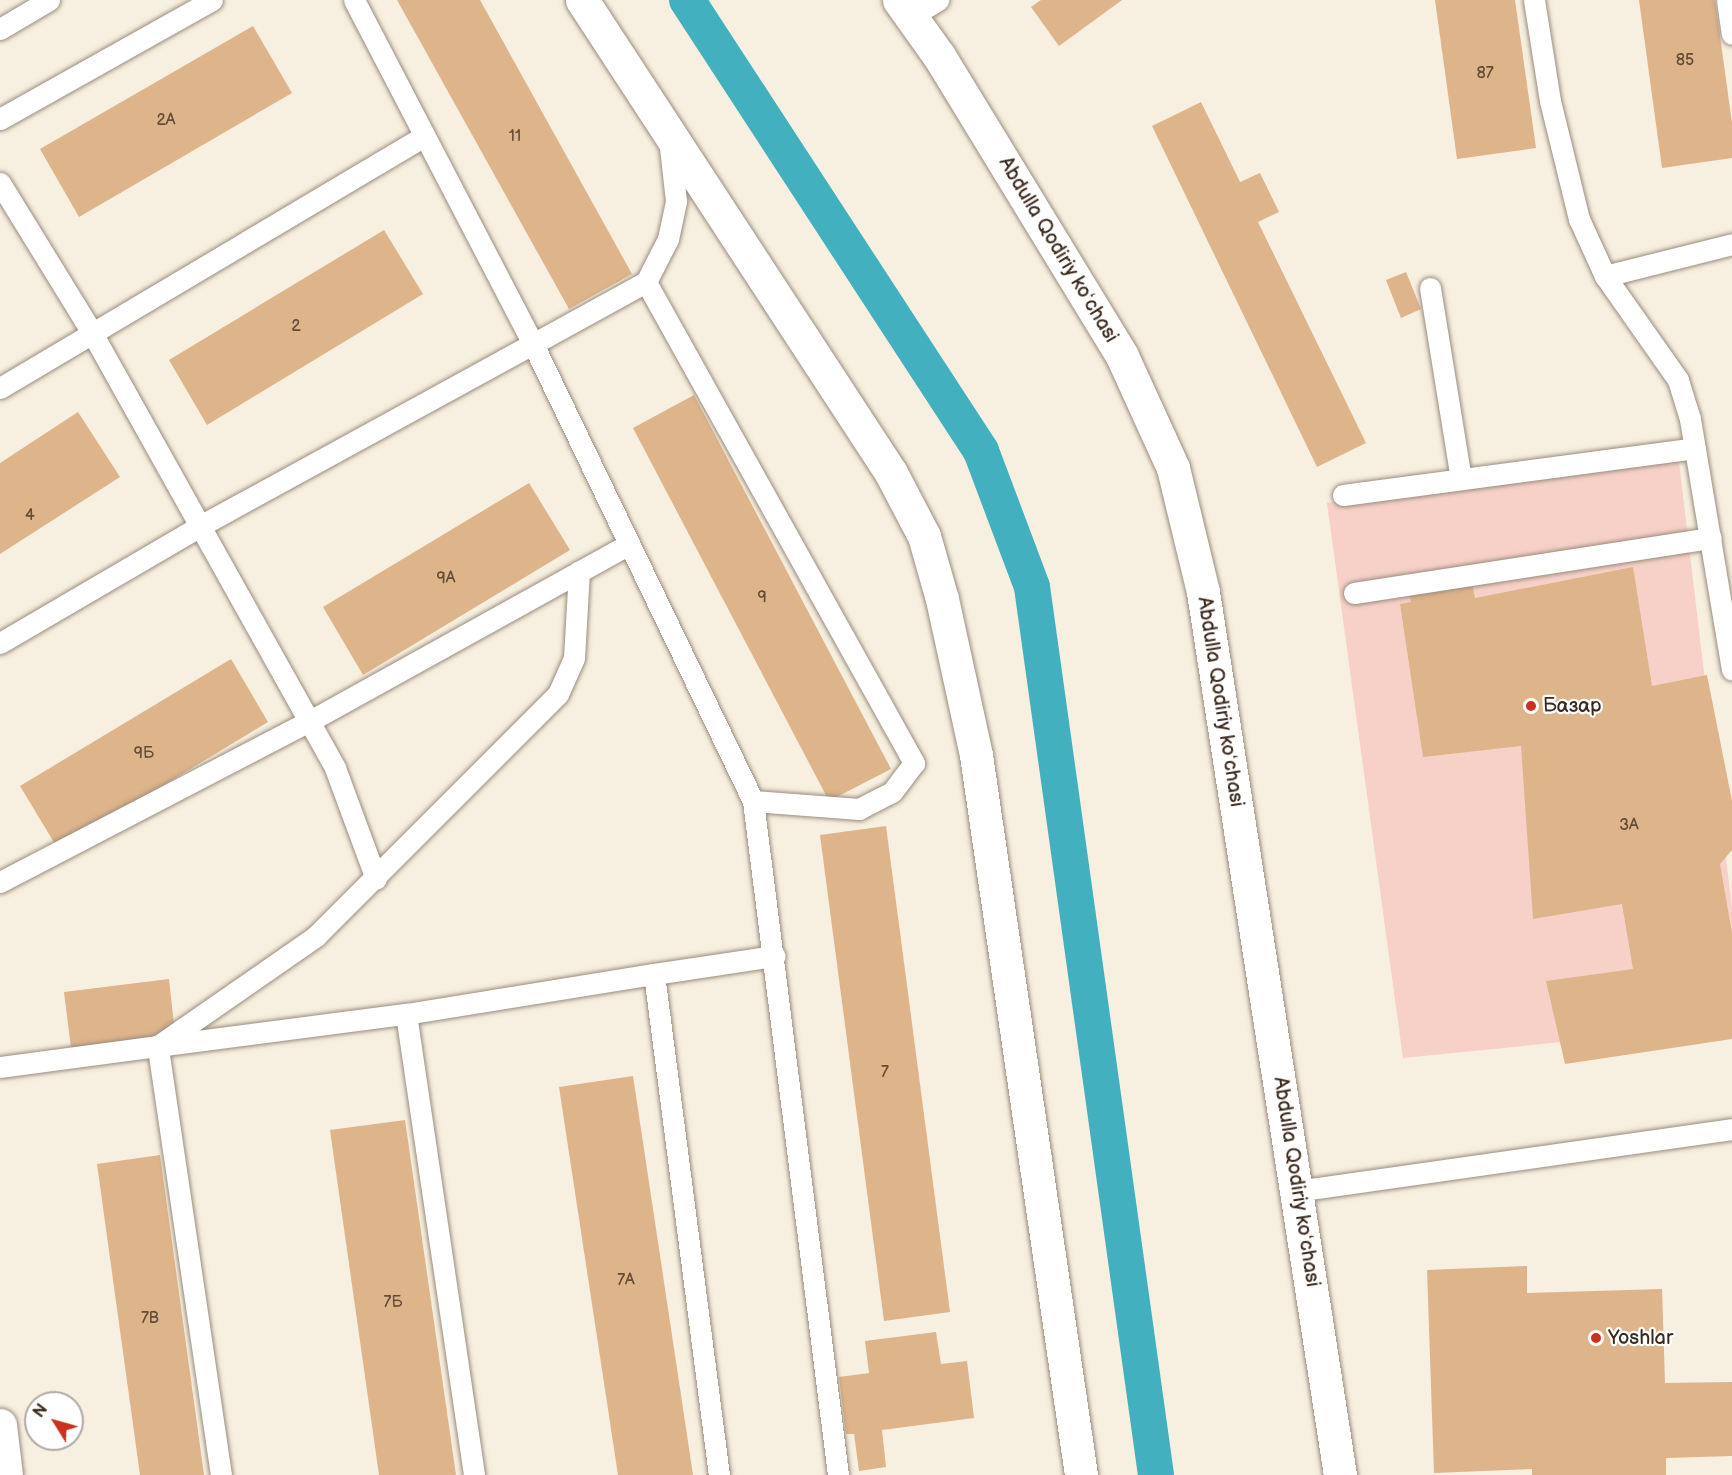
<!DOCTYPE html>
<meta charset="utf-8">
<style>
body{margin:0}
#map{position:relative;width:1732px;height:1475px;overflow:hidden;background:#f7efdf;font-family:"Balsamiq Sans",sans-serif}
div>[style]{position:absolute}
.built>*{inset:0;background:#f7d1c7}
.canal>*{height:36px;margin:-18px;padding:0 18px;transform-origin:18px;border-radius:18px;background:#42b0be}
.building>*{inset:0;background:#deb48b}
.roads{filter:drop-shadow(0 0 2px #998c7e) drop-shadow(0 0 2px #998c7e)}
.lane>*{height:21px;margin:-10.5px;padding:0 10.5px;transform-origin:10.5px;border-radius:10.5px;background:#fff}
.street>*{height:33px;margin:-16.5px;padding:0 16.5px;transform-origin:16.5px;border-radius:16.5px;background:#fff}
.secondary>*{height:33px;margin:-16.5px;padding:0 16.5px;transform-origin:16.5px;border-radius:16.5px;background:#fff}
.dots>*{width:16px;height:16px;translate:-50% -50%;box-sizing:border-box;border:3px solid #fff;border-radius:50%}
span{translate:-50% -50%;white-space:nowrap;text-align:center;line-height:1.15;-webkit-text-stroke:4.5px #fff;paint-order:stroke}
.number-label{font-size:16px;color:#644c39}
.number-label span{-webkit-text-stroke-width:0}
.street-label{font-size:20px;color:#3b2a1e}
.poi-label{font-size:20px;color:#3b2a1e}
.left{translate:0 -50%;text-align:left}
.north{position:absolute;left:24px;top:1391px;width:60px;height:60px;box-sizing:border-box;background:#fff;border:2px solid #b1aaa5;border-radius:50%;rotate:307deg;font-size:16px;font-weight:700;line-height:24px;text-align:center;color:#3b2a1e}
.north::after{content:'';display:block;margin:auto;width:21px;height:27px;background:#c8321e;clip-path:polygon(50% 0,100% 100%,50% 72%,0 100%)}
</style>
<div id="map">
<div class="built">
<i style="clip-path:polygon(1678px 453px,1732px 909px,1732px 1025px,1403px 1058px,1327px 503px)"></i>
</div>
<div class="canal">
<i style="left:687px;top:0;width:538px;rotate:56.9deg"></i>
<i style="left:981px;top:451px;width:145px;rotate:69.4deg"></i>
<i style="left:1032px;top:587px;width:897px;rotate:82.05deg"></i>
</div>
<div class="building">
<i style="clip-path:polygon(397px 0,480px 0,632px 274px,569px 309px)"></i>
<i style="clip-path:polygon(1041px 0,1122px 0,1059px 46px,1031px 7px)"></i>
<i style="clip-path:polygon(1435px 0,1515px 0,1536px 148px,1457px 159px)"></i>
<i style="clip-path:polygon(1639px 0,1715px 0,1732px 123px,1732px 158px,1662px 168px)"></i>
<i style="clip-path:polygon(253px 26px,292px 93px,79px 217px,40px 149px)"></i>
<i style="clip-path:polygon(1201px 102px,1240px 182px,1260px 173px,1279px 212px,1258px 222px,1366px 443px,1317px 467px,1152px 126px)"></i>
<i style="clip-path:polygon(384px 230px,423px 294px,207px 425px,169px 360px)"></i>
<i style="clip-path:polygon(1406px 272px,1421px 309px,1401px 318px,1386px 280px)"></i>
<i style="clip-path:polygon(694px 395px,891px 769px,829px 801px,633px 428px)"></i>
<i style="clip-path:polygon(78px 412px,120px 477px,0 554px,0 463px)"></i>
<i style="clip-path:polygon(529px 483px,570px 550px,363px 675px,323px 607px)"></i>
<i style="clip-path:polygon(1633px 567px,1652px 686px,1707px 675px,1732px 801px,1732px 850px,1720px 864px,1732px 933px,1732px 1039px,1565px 1064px,1546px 981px,1633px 969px,1622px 904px,1533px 919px,1521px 746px,1423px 757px,1400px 604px,1411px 602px,1409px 591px,1472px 583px,1475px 598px)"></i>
<i style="clip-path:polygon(231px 659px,268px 722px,58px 849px,20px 786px)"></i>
<i style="clip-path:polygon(886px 826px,950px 1312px,884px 1321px,820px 835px)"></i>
<i style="clip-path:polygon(169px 979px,175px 1034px,71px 1048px,64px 992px)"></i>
<i style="clip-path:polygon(633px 1076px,693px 1475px,618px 1475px,559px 1087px)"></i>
<i style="clip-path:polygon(405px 1120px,456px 1475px,379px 1475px,330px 1130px)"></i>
<i style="clip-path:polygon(160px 1155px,204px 1475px,140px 1475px,97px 1164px)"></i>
<i style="clip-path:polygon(1527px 1266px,1527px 1293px,1662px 1289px,1665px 1383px,1732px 1382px,1732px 1456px,1666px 1458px,1666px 1475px,1532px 1475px,1532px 1469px,1434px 1473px,1427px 1270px)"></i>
<i style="clip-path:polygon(936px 1332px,941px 1364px,967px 1361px,974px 1418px,882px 1430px,886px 1467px,859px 1471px,854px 1434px,846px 1434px,839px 1377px,869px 1373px,865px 1341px)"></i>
</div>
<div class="roads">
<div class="lane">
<i style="left:354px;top:0;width:388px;rotate:62.5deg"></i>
<i style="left:533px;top:344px;width:129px;rotate:-28.8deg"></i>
<i style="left:646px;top:282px;width:551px;rotate:60.87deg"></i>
<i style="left:914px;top:763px;width:36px;rotate:127deg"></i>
<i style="left:892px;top:792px;width:37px;rotate:153deg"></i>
<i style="left:859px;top:809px;width:106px;rotate:-175.7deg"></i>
<i style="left:1534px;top:0;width:102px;rotate:81deg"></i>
<i style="left:1550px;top:101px;width:122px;rotate:76.2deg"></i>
<i style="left:1579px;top:219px;width:63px;rotate:65.5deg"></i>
<i style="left:1605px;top:276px;width:127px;rotate:54.9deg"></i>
<i style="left:1678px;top:380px;width:41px;rotate:72.9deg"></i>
<i style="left:1690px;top:419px;width:254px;rotate:80.5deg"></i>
<i style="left:1727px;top:0;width:34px;rotate:82deg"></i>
<i style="left:910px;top:17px;width:33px;rotate:-31deg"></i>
<i style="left:0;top:29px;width:57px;rotate:-30.6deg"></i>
<i style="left:0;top:119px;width:243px;rotate:-29.3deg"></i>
<i style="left:0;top:183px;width:174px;rotate:58.4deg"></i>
<i style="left:91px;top:331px;width:223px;rotate:60.8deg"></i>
<i style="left:200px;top:526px;width:379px;rotate:-28.7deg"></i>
<i style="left:533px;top:344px;width:507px;rotate:64.29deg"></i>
<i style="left:753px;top:801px;width:679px;rotate:82.81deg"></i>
<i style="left:1605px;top:276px;width:131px;rotate:-14.1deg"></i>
<i style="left:646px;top:282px;width:48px;rotate:-62.9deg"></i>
<i style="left:668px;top:239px;width:39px;rotate:-78deg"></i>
<i style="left:676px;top:201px;width:62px;rotate:-96.4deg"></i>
<i style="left:1430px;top:288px;width:193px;rotate:80.8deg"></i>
<i style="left:0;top:388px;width:491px;rotate:-30.7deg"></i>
<i style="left:1343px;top:495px;width:355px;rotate:-7.6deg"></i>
<i style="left:1354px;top:593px;width:361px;rotate:-8.8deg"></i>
<i style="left:0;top:643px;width:232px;rotate:-30.3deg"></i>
<i style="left:200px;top:526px;width:277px;rotate:60.8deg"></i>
<i style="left:335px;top:768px;width:118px;rotate:69.7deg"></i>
<i style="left:0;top:882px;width:347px;rotate:-27.5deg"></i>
<i style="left:308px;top:722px;width:367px;rotate:-29deg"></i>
<i style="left:654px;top:974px;width:122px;rotate:-8.5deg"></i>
<i style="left:406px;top:1014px;width:251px;rotate:-9.2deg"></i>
<i style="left:654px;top:974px;width:505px;rotate:82.61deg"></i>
<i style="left:0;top:1067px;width:159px;rotate:-7.6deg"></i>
<i style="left:158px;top:1046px;width:193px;rotate:-34.8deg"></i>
<i style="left:316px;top:936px;width:342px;rotate:-45deg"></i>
<i style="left:558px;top:694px;width:39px;rotate:-66deg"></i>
<i style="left:574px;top:658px;width:87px;rotate:-86.7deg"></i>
<i style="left:1297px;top:1191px;width:439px;rotate:-8.1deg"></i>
<i style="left:221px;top:1475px;width:434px;rotate:-98.4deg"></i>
<i style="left:158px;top:1046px;width:250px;rotate:-7.4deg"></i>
<i style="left:406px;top:1014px;width:466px;rotate:81.6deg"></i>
</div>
<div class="street">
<i style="left:582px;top:0;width:565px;rotate:56.84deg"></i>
<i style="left:891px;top:473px;width:71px;rotate:62.4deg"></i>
<i style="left:924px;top:536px;width:66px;rotate:74.1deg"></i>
<i style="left:942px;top:599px;width:160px;rotate:77.7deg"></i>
<i style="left:976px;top:755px;width:728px;rotate:81.7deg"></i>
<i style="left:0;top:1425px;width:50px;rotate:83.2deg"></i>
</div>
<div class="secondary">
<i style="left:899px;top:0;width:69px;rotate:54.5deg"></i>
<i style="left:939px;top:56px;width:351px;rotate:58.6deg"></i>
<i style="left:1122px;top:356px;width:123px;rotate:65.5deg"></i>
<i style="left:1173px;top:468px;width:128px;rotate:76.4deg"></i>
<i style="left:1203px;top:592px;width:894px;rotate:81.18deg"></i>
</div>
</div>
<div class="dots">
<i style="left:1531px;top:706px;background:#c8321e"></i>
<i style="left:1596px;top:1338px;background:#c8321e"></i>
</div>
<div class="number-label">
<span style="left:1685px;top:61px">85</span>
<span style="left:1485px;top:74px">87</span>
<span style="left:166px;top:121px">2А</span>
<span style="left:515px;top:137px">11</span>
<span style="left:296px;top:327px">2</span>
<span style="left:30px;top:516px">4</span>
<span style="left:446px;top:579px">9А</span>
<span style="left:762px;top:598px">9</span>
<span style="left:144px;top:754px">9Б</span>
<span style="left:1629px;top:826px">3А</span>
<span style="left:885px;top:1073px">7</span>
<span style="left:626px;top:1281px">7А</span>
<span style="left:393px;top:1303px">7Б</span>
<span style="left:150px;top:1319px">7В</span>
</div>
<div class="street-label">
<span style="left:1058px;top:250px;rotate:59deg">Abdulla Qodiriy koʻchasi</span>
<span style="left:1220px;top:702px;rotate:81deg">Abdulla Qodiriy koʻchasi</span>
<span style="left:1296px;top:1182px;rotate:81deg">Abdulla Qodiriy koʻchasi</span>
</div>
<div class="poi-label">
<span class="left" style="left:1543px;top:706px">Базар</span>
<span class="left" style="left:1608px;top:1338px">Yoshlar</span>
</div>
<div class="north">N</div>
</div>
